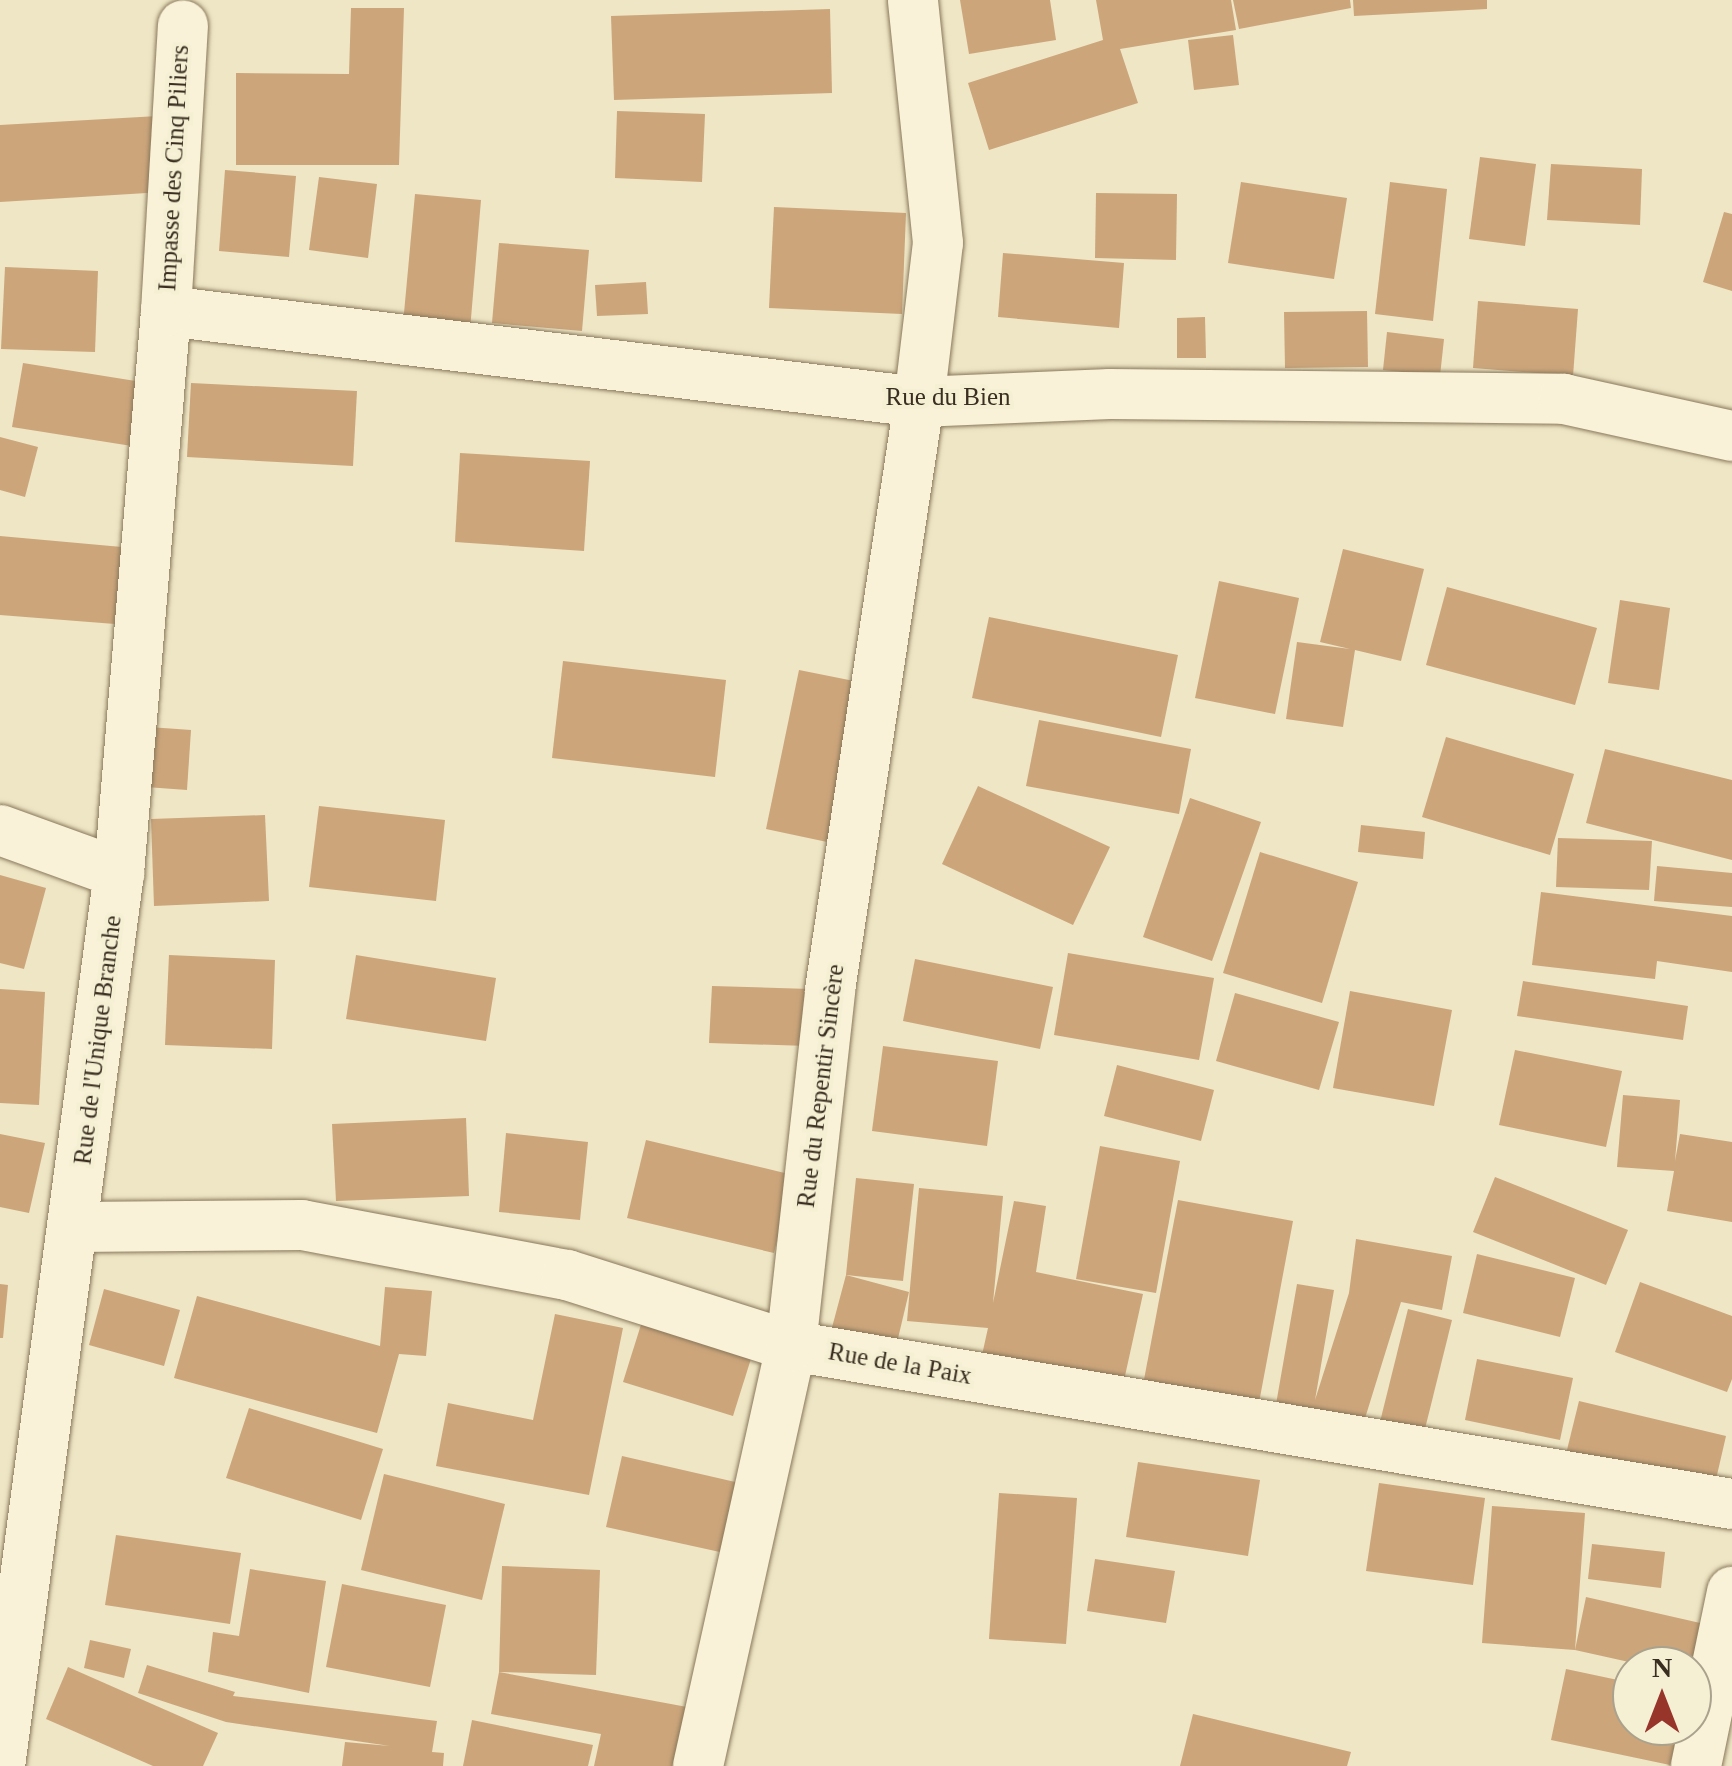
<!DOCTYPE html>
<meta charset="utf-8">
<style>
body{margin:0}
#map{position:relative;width:1732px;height:1766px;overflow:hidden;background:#eee6c5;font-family:Georgia,serif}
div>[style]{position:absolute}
.building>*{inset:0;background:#cca57b}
.roads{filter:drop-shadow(0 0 2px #89785b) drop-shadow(0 0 2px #89785b)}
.minor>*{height:50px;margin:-25px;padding:0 25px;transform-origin:25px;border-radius:25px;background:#f9f2d8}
span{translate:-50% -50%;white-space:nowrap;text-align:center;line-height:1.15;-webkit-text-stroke:8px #f5efd4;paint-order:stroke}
.street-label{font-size:25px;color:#392e1f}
.north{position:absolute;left:1612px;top:1646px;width:100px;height:100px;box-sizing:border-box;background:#f5efd4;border:2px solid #aaa28c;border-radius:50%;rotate:0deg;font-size:28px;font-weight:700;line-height:40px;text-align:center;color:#392e1f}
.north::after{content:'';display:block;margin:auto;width:35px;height:45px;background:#98352b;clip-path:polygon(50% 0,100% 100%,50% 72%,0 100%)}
</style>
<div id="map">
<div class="building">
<i style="clip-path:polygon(960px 0,1050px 0,1056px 40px,969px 54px)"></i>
<i style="clip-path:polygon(1096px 0,1231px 0,1236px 30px,1120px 49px,1138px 103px,989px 150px,968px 83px,1103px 40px)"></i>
<i style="clip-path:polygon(1233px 0,1350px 0,1351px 8px,1239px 29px)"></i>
<i style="clip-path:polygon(1353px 0,1487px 0,1487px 9px,1354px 16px)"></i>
<i style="clip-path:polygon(351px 8px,404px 8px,399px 165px,236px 165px,236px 73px,349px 74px)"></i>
<i style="clip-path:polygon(830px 9px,832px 93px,614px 100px,611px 16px)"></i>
<i style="clip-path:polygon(1233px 35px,1239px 85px,1194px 90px,1188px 40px)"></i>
<i style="clip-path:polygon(617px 111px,705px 114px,702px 182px,615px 178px)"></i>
<i style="clip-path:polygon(158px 116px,163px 192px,0 202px,0 125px)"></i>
<i style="clip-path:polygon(1480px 157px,1536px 164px,1525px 246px,1469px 239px)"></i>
<i style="clip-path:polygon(1551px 164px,1642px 169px,1640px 225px,1547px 220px)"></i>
<i style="clip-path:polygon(225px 170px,296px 176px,289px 257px,219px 251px)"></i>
<i style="clip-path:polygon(319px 177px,377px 184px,368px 258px,309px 250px)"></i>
<i style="clip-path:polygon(1241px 182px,1347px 198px,1334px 279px,1228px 263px)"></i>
<i style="clip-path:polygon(1390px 182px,1447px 189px,1433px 321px,1375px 314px)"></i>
<i style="clip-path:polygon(1096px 193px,1177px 194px,1176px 260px,1095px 258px)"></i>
<i style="clip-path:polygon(415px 194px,481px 200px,470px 330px,403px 324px)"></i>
<i style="clip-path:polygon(774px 207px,906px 213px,902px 314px,769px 308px)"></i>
<i style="clip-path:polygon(1724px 212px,1732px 214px,1732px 291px,1703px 282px)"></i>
<i style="clip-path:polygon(499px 243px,589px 250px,582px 331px,492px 323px)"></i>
<i style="clip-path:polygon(1003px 253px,1124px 263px,1119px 328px,998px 317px)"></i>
<i style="clip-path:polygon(5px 267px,98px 271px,95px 352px,1px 349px)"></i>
<i style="clip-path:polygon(646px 282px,648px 314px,597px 316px,595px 285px)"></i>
<i style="clip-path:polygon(1478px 301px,1578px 309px,1573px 376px,1473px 368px)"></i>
<i style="clip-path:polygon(1367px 311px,1368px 367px,1285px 368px,1284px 312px)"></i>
<i style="clip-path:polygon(1205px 317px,1206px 358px,1177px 358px,1177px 318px)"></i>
<i style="clip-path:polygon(1387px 332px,1444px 339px,1440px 376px,1383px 370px)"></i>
<i style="clip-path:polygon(23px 363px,148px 383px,138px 447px,12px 427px)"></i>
<i style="clip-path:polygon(191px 383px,357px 391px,353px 466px,187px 457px)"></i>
<i style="clip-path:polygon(0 437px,38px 447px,25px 497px,0 490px)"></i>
<i style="clip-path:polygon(460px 453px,590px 461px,584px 551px,455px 542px)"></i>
<i style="clip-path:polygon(0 536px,122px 547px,115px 624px,0 615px)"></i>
<i style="clip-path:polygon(1343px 549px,1424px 569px,1401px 661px,1355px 650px,1343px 727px,1286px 719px,1297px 642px,1350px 649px,1320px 642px)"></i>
<i style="clip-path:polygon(1219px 581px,1299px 598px,1275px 714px,1195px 698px)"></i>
<i style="clip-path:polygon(1447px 587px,1597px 628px,1575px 705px,1426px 665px)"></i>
<i style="clip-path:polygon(1620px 600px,1670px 608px,1659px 690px,1608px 683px)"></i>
<i style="clip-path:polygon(989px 617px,1178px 655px,1161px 737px,972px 698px)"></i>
<i style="clip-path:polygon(563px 661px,726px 680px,715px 777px,552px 758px)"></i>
<i style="clip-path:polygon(799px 670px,879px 686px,846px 846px,766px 829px)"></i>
<i style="clip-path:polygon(1039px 720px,1191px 749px,1179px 814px,1026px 786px)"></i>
<i style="clip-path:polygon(149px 727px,191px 730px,187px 790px,146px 787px)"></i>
<i style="clip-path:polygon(1446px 737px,1574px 774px,1550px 855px,1422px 817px)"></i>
<i style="clip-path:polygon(1605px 749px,1732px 780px,1732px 860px,1586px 823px)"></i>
<i style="clip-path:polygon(978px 786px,1110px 847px,1073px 925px,942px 864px)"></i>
<i style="clip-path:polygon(1190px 798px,1261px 822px,1212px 961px,1143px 937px)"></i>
<i style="clip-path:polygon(319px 806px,445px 820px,436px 901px,309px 887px)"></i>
<i style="clip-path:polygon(265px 815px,269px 901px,154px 906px,151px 819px)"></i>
<i style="clip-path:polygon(1361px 825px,1425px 832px,1423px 859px,1358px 852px)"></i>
<i style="clip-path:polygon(1558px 838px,1652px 841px,1649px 890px,1556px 887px)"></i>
<i style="clip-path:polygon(1260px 852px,1358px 882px,1322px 1003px,1223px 973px)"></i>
<i style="clip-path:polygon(1657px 866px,1732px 873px,1732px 907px,1654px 901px)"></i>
<i style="clip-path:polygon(0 875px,46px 888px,24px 969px,0 963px)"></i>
<i style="clip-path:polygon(1541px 892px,1732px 916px,1732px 972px,1657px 961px,1655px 979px,1532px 965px)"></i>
<i style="clip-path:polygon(1068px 953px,1214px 978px,1199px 1060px,1054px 1035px)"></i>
<i style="clip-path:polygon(169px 955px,275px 960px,272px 1049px,165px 1045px)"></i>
<i style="clip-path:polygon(356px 955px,496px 978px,486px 1041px,346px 1019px)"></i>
<i style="clip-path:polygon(915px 959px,1053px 987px,1040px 1049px,903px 1021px)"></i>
<i style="clip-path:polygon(1523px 981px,1688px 1006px,1683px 1040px,1517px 1016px)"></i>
<i style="clip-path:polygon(712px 986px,810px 989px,808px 1046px,709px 1043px)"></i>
<i style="clip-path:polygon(0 989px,45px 992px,39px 1105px,0 1103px)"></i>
<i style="clip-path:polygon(1350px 991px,1452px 1010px,1434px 1106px,1333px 1088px)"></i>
<i style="clip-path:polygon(1235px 993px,1339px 1022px,1319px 1090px,1216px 1061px)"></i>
<i style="clip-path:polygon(883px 1046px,998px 1061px,987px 1146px,872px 1131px)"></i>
<i style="clip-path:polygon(1515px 1050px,1622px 1071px,1606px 1147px,1499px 1125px)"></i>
<i style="clip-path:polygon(1117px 1065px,1214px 1090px,1201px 1141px,1104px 1116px)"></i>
<i style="clip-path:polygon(1623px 1095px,1680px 1100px,1675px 1161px,1680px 1134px,1732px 1142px,1732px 1222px,1667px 1211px,1674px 1171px,1617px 1167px)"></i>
<i style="clip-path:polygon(466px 1118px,469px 1196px,336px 1201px,332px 1124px)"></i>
<i style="clip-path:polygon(506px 1133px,588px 1142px,580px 1220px,499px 1212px)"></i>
<i style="clip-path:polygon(0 1134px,45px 1143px,29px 1213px,0 1207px)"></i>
<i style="clip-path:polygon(646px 1140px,793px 1175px,774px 1253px,627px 1218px)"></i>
<i style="clip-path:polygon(1100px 1146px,1180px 1161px,1156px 1293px,1076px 1279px)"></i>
<i style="clip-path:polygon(1495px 1177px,1628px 1230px,1606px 1285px,1473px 1232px)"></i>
<i style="clip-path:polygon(856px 1178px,914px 1184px,903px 1281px,846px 1275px)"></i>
<i style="clip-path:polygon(919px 1188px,1003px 1196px,993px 1303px,1014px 1201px,1046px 1206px,1036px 1272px,1143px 1294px,1123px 1385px,982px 1355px,988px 1328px,907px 1321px)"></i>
<i style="clip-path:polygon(1178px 1200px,1293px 1221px,1258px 1408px,1143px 1385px)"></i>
<i style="clip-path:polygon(1356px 1239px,1452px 1256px,1442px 1310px,1401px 1302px,1362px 1428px,1275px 1410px,1297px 1284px,1334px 1290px,1315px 1400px,1349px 1293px)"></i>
<i style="clip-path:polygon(1477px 1254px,1575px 1278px,1560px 1337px,1463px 1313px)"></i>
<i style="clip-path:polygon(846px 1275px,909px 1292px,895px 1351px,830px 1335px)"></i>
<i style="clip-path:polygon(1640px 1282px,1732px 1316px,1732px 1379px,1727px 1392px,1615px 1352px)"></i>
<i style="clip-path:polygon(0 1284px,8px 1285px,3px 1338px,0 1338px)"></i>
<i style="clip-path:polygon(385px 1287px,432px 1291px,426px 1356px,399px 1354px,377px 1433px,174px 1378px,197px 1296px,380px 1346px)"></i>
<i style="clip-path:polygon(104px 1289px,180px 1310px,164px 1366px,89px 1345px)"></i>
<i style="clip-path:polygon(1408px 1309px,1452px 1320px,1422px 1441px,1378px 1430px)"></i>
<i style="clip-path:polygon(555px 1314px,623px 1328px,589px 1495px,436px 1466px,448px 1403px,533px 1420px)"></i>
<i style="clip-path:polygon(644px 1315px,754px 1349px,733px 1416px,623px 1382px)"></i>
<i style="clip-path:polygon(1477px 1359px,1573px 1378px,1560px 1440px,1465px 1420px)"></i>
<i style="clip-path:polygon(1579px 1401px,1726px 1436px,1714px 1488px,1566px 1454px)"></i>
<i style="clip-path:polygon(249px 1408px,383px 1449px,361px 1520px,226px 1478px)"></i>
<i style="clip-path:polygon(622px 1456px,744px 1484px,729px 1554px,606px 1527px)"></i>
<i style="clip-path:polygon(1138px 1462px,1260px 1480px,1248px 1556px,1126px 1537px)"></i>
<i style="clip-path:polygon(384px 1474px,505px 1504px,482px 1600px,361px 1570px)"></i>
<i style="clip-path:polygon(1379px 1483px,1485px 1498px,1473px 1585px,1366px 1571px)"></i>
<i style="clip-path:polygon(999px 1493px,1077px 1498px,1066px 1644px,989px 1639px)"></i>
<i style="clip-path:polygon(1492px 1506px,1585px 1513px,1575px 1650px,1586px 1597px,1709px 1625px,1692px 1666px,1647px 1666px,1575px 1650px,1482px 1643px)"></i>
<i style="clip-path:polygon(116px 1535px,241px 1553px,230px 1624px,105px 1605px)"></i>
<i style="clip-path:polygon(1592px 1544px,1665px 1552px,1661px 1588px,1588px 1579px)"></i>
<i style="clip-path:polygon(1095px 1559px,1175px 1571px,1166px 1623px,1087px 1611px)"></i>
<i style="clip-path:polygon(502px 1566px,600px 1570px,596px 1675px,499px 1672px)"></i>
<i style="clip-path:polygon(250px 1569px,326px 1581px,309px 1693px,208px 1672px,213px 1632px,239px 1636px)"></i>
<i style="clip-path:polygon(342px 1584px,446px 1605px,430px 1687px,326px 1667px)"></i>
<i style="clip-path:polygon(90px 1640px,131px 1649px,124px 1678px,84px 1668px)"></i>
<i style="clip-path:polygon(147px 1665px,235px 1692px,233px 1696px,437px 1721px,432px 1752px,444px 1753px,443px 1766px,342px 1766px,345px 1742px,390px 1746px,226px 1722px,138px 1693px)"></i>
<i style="clip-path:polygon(68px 1667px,218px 1733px,203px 1766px,153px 1766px,46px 1719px)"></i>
<i style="clip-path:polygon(1566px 1669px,1632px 1683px,1632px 1726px,1679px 1726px,1670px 1765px,1551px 1740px)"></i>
<i style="clip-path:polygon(499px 1672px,687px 1707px,675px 1766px,594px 1766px,601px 1734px,491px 1714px)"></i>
<i style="clip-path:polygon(1193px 1714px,1351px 1752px,1347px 1766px,1180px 1766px)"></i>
<i style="clip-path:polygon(472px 1720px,593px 1745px,588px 1766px,463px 1766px)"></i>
</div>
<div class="roads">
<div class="minor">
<i style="left:166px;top:311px;width:758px;rotate:6.89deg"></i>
<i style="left:919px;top:402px;width:191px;rotate:-2.4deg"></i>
<i style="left:1110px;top:394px;width:454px;rotate:0.6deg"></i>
<i style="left:1564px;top:399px;width:172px;rotate:12.4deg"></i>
<i style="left:0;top:830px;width:127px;rotate:19.9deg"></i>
<i style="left:74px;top:1227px;width:228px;rotate:-0.5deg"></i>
<i style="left:302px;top:1225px;width:270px;rotate:10.7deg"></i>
<i style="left:567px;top:1275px;width:235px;rotate:17.6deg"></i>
<i style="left:791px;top:1346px;width:954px;rotate:9.53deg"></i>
<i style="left:0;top:1766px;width:901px;rotate:-82.41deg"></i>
<i style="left:119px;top:873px;width:564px;rotate:-85.22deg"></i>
<i style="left:166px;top:311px;width:286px;rotate:-86.6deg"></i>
<i style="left:698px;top:1766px;width:430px;rotate:-77.5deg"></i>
<i style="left:791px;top:1346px;width:358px;rotate:-83.7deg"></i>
<i style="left:830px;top:990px;width:595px;rotate:-81.39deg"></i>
<i style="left:919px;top:402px;width:160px;rotate:-83.2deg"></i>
<i style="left:938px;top:243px;width:244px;rotate:-95.9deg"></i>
<i style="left:1696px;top:1766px;width:178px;rotate:-78.3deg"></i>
</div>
</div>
<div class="street-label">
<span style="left:174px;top:168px;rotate:-87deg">Impasse des Cinq Piliers</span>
<span style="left:948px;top:397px">Rue du Bien</span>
<span style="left:98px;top:1040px;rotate:-83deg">Rue de l'Unique Branche</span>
<span style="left:821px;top:1086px;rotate:-83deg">Rue du Repentir Sincère</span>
<span style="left:900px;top:1364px;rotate:10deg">Rue de la Paix</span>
</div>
<div class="north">N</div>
</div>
